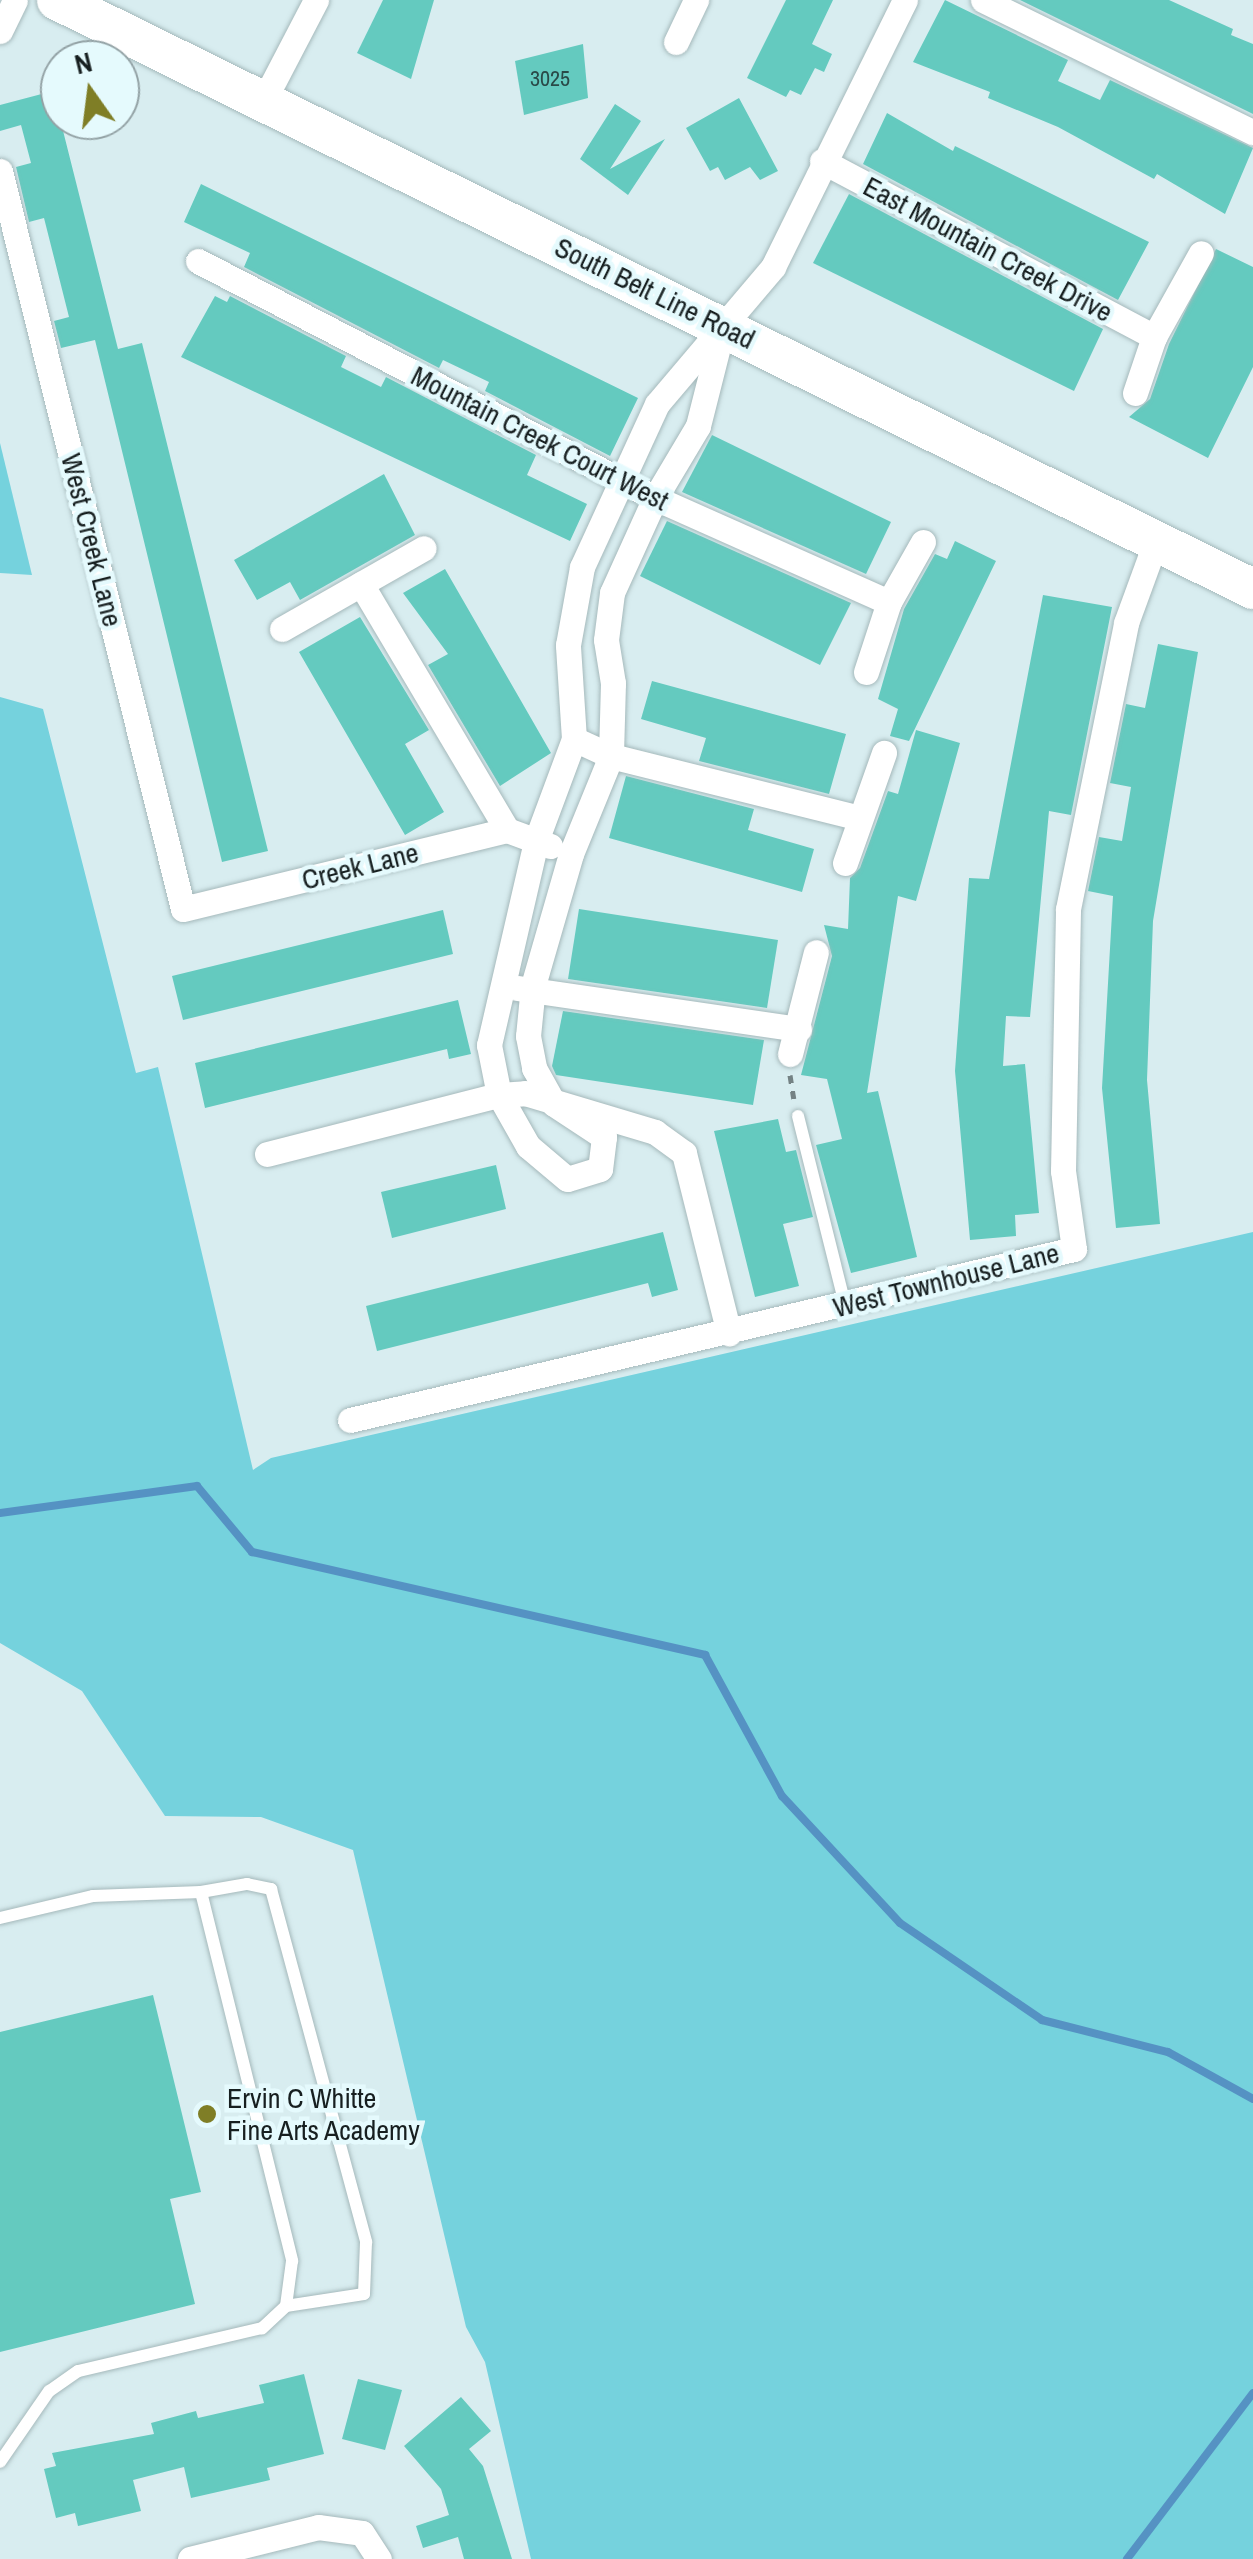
<!DOCTYPE html>
<style>
body{margin:0}
#map{position:relative;width:1253px;height:2559px;overflow:hidden;background:#d8edf0;font-family:"Archivo Narrow",sans-serif}
div>[style]{position:absolute}
.green>*{inset:0;background:#75d2dd}
.stream>*{height:8px;margin:-4px;padding:0 4px;transform-origin:4px;border-radius:4px;background:#5592c3}
.building>*{inset:0;background:#64cabf}
.path>*{height:5px;margin-top:-2.5px;transform-origin:0;background:repeating-linear-gradient(90deg,#748284 0 8px,transparent 0 16px)}
.roads{filter:drop-shadow(0 0 2px #a5b9bb) drop-shadow(0 0 2px #a5b9bb)}
.service>*{height:12px;margin:-6px;padding:0 6px;transform-origin:6px;border-radius:6px;background:#fff}
.minor>*{height:25px;margin:-12.5px;padding:0 12.5px;transform-origin:12.5px;border-radius:12.5px;background:#fff}
.primary>*{height:40px;margin:-20px;padding:0 20px;transform-origin:20px;border-radius:20px;background:#fff}
.dots>*{width:28px;height:28px;translate:-50% -50%;box-sizing:border-box;border:5px solid #e5fafd;border-radius:50%}
span{translate:-50% -50%;white-space:nowrap;text-align:center;line-height:1.15;-webkit-text-stroke:9px #e5fafd;paint-order:stroke}
.number-label{font-size:22px;color:#2a4a48}
.number-label span{-webkit-text-stroke-width:0}
.street-label{font-size:28px;color:#171f20}
.poi-label{font-size:28px;color:#171f20}
.left{translate:0 -50%;text-align:left}
.north{position:absolute;left:40px;top:40px;width:100px;height:100px;box-sizing:border-box;background:#e5fafd;border:2px solid #93a2a5;border-radius:50%;rotate:346deg;font-size:28px;font-weight:700;line-height:40px;text-align:center;color:#171f20}
.north::after{content:'';display:block;margin:auto;width:35px;height:45px;background:#7f7e26;clip-path:polygon(50% 0,100% 100%,50% 72%,0 100%)}
</style>
<div id="map">
<div class="green">
<i style="clip-path:polygon(0 443px,32px 575px,0 573px)"></i>
<i style="clip-path:polygon(0 697px,43px 709px,136px 1073px,158px 1067px,253px 1470px,271px 1458px,1253px 1232px,1253px 2559px,531px 2559px,485px 2362px,466px 2327px,353px 1850px,261px 1817px,165px 1816px,82px 1691px,0 1643px)"></i>
</div>
<div class="stream">
<i style="left:0;top:1513px;width:199px;rotate:-7.8deg"></i>
<i style="left:197px;top:1486px;width:86px;rotate:50.2deg"></i>
<i style="left:252px;top:1552px;width:465px;rotate:12.8deg"></i>
<i style="left:705px;top:1655px;width:161px;rotate:61.4deg"></i>
<i style="left:782px;top:1796px;width:173px;rotate:47.1deg"></i>
<i style="left:900px;top:1923px;width:172px;rotate:34.3deg"></i>
<i style="left:1042px;top:2020px;width:130px;rotate:14.3deg"></i>
<i style="left:1168px;top:2052px;width:97px;rotate:28.9deg"></i>
<i style="left:1127px;top:2559px;width:208px;rotate:-52.8deg"></i>
</div>
<div class="building">
<i style="clip-path:polygon(383px 0,434px 0,411px 79px,357px 53px)"></i>
<i style="clip-path:polygon(786px 0,833px 0,812px 44px,832px 54px,824px 72px,815px 68px,801px 95px,790px 90px,786px 97px,747px 78px)"></i>
<i style="clip-path:polygon(945px 0,1068px 60px,1058px 81px,1100px 100px,1110px 80px,1253px 148px,1225px 214px,1157px 174px,1154px 179px,1058px 127px,988px 98px,990px 92px,913px 62px)"></i>
<i style="clip-path:polygon(1020px 0,1169px 0,1233px 29px,1231px 35px,1253px 44px,1253px 114px)"></i>
<i style="clip-path:polygon(583px 44px,588px 98px,524px 115px,515px 61px)"></i>
<i style="clip-path:polygon(53px 91px,118px 349px,142px 343px,268px 851px,222px 862px,95px 340px,61px 348px,54px 321px,69px 317px,44px 218px,29px 222px,16px 167px,31px 163px,21px 125px,0 131px,0 105px)"></i>
<i style="clip-path:polygon(739px 98px,778px 171px,760px 180px,750px 167px,725px 180px,718px 167px,710px 171px,686px 128px)"></i>
<i style="clip-path:polygon(615px 104px,641px 121px,610px 169px,665px 139px,628px 195px,580px 159px)"></i>
<i style="clip-path:polygon(887px 113px,953px 151px,955px 146px,1149px 242px,1118px 300px,863px 164px)"></i>
<i style="clip-path:polygon(201px 184px,638px 398px,610px 456px,485px 391px,489px 382px,443px 360px,439px 368px,244px 267px,250px 253px,184px 222px)"></i>
<i style="clip-path:polygon(849px 194px,1103px 329px,1074px 391px,813px 263px)"></i>
<i style="clip-path:polygon(1216px 249px,1253px 267px,1253px 367px,1208px 458px,1129px 417px,1150px 399px,1169px 344px)"></i>
<i style="clip-path:polygon(215px 296px,227px 302px,230px 296px,346px 356px,341px 367px,381px 387px,386px 377px,536px 455px,527px 475px,587px 504px,570px 541px,181px 357px)"></i>
<i style="clip-path:polygon(712px 435px,891px 522px,866px 574px,682px 492px)"></i>
<i style="clip-path:polygon(384px 474px,415px 535px,300px 600px,290px 582px,257px 600px,234px 560px)"></i>
<i style="clip-path:polygon(667px 521px,851px 603px,820px 665px,640px 576px)"></i>
<i style="clip-path:polygon(955px 541px,996px 561px,909px 741px,890px 736px,898px 709px,878px 699px,904px 609px,935px 554px,947px 559px)"></i>
<i style="clip-path:polygon(445px 569px,551px 753px,500px 786px,428px 665px,448px 654px,403px 593px)"></i>
<i style="clip-path:polygon(1043px 595px,1112px 607px,1071px 815px,1049px 811px,1030px 1017px,1006px 1016px,1003px 1066px,1025px 1064px,1039px 1213px,1015px 1215px,1016px 1236px,970px 1240px,955px 1071px,969px 878px,989px 879px)"></i>
<i style="clip-path:polygon(360px 617px,429px 730px,405px 744px,444px 812px,405px 835px,299px 652px)"></i>
<i style="clip-path:polygon(1158px 644px,1198px 652px,1153px 921px,1147px 1080px,1160px 1224px,1116px 1228px,1102px 1088px,1113px 896px,1088px 891px,1099px 837px,1122px 841px,1131px 787px,1110px 783px,1126px 704px,1145px 708px)"></i>
<i style="clip-path:polygon(652px 681px,846px 734px,829px 794px,699px 761px,706px 738px,641px 719px)"></i>
<i style="clip-path:polygon(916px 730px,960px 743px,916px 901px,898px 896px,867px 1093px,878px 1091px,917px 1257px,851px 1273px,816px 1145px,842px 1139px,827px 1079px,801px 1075px,832px 956px,824px 925px,848px 929px,850px 878px,860px 868px,888px 791px,898px 794px)"></i>
<i style="clip-path:polygon(626px 776px,754px 809px,748px 830px,814px 849px,802px 892px,609px 838px)"></i>
<i style="clip-path:polygon(579px 909px,778px 940px,767px 1008px,568px 979px)"></i>
<i style="clip-path:polygon(443px 910px,453px 954px,183px 1020px,172px 976px)"></i>
<i style="clip-path:polygon(458px 1000px,471px 1054px,449px 1059px,447px 1049px,205px 1108px,195px 1063px)"></i>
<i style="clip-path:polygon(563px 1011px,764px 1040px,753px 1105px,556px 1075px,552px 1066px)"></i>
<i style="clip-path:polygon(778px 1119px,786px 1152px,796px 1150px,813px 1217px,783px 1224px,799px 1286px,755px 1297px,714px 1131px)"></i>
<i style="clip-path:polygon(496px 1165px,506px 1209px,392px 1238px,381px 1192px)"></i>
<i style="clip-path:polygon(663px 1232px,678px 1290px,652px 1297px,648px 1283px,377px 1351px,366px 1306px)"></i>
<i style="clip-path:polygon(153px 1995px,201px 2192px,170px 2199px,195px 2304px,0 2352px,0 2032px)"></i>
<i style="clip-path:polygon(304px 2374px,324px 2454px,267px 2468px,270px 2480px,191px 2498px,184px 2467px,133px 2480px,141px 2511px,78px 2526px,75px 2513px,56px 2518px,44px 2469px,56px 2466px,52px 2453px,154px 2434px,151px 2423px,196px 2411px,198px 2418px,264px 2403px,259px 2385px)"></i>
<i style="clip-path:polygon(358px 2379px,402px 2390px,385px 2450px,342px 2439px)"></i>
<i style="clip-path:polygon(461px 2397px,491px 2431px,469px 2449px,483px 2466px,512px 2559px,464px 2559px,458px 2537px,423px 2548px,416px 2526px,449px 2515px,441px 2489px,404px 2446px)"></i>
</div>
<div class="path">
<i style="left:790px;top:1075px;width:24px;rotate:81deg"></i>
</div>
<div class="roads">
<div class="service">
<i style="left:798px;top:1116px;width:195px;rotate:76deg"></i>
<i style="left:201px;top:1892px;width:47px;rotate:-9.9deg"></i>
<i style="left:247px;top:1884px;width:25px;rotate:12deg"></i>
<i style="left:271px;top:1889px;width:366px;rotate:74.9deg"></i>
<i style="left:366px;top:2242px;width:52px;rotate:92.2deg"></i>
<i style="left:364px;top:2294px;width:79px;rotate:171.3deg"></i>
<i style="left:0;top:1918px;width:96px;rotate:-13.3deg"></i>
<i style="left:93px;top:1896px;width:108px;rotate:-2.1deg"></i>
<i style="left:201px;top:1892px;width:380px;rotate:76.1deg"></i>
<i style="left:292px;top:2261px;width:45px;rotate:97.6deg"></i>
<i style="left:286px;top:2306px;width:33px;rotate:137deg"></i>
<i style="left:262px;top:2328px;width:189px;rotate:166.8deg"></i>
<i style="left:78px;top:2371px;width:35px;rotate:145deg"></i>
<i style="left:49px;top:2391px;width:86px;rotate:124.6deg"></i>
</div>
<div class="minor">
<i style="left:983px;top:0;width:301px;rotate:26.1deg"></i>
<i style="left:0;top:31px;width:34px;rotate:-64deg"></i>
<i style="left:676px;top:42px;width:47px;rotate:-64.5deg"></i>
<i style="left:264px;top:100px;width:113px;rotate:-62.5deg"></i>
<i style="left:822px;top:161px;width:376px;rotate:27.9deg"></i>
<i style="left:0;top:171px;width:760px;rotate:76.07deg"></i>
<i style="left:183px;top:909px;width:333px;rotate:-13.7deg"></i>
<i style="left:507px;top:830px;width:46px;rotate:20.4deg"></i>
<i style="left:198px;top:261px;width:515px;rotate:27.41deg"></i>
<i style="left:655px;top:498px;width:256px;rotate:24deg"></i>
<i style="left:723px;top:327px;width:102px;rotate:104.2deg"></i>
<i style="left:698px;top:426px;width:84px;rotate:120.8deg"></i>
<i style="left:655px;top:498px;width:104px;rotate:114.4deg"></i>
<i style="left:612px;top:593px;width:47px;rotate:97.3deg"></i>
<i style="left:606px;top:640px;width:44px;rotate:80.8deg"></i>
<i style="left:613px;top:683px;width:73px;rotate:91.6deg"></i>
<i style="left:611px;top:756px;width:106px;rotate:112.2deg"></i>
<i style="left:571px;top:854px;width:137px;rotate:106.1deg"></i>
<i style="left:533px;top:986px;width:50px;rotate:95.7deg"></i>
<i style="left:528px;top:1036px;width:33px;rotate:79deg"></i>
<i style="left:534px;top:1068px;width:41px;rotate:60.9deg"></i>
<i style="left:554px;top:1104px;width:60px;rotate:33.4deg"></i>
<i style="left:604px;top:1137px;width:32px;rotate:97deg"></i>
<i style="left:600px;top:1169px;width:34px;rotate:163deg"></i>
<i style="left:567px;top:1179px;width:51px;rotate:-139.8deg"></i>
<i style="left:528px;top:1146px;width:59px;rotate:-119.6deg"></i>
<i style="left:499px;top:1095px;width:51px;rotate:-101.3deg"></i>
<i style="left:489px;top:1045px;width:209px;rotate:-77deg"></i>
<i style="left:536px;top:841px;width:109px;rotate:-69.6deg"></i>
<i style="left:574px;top:739px;width:94px;rotate:-93.7deg"></i>
<i style="left:568px;top:645px;width:79px;rotate:-79.8deg"></i>
<i style="left:582px;top:567px;width:179px;rotate:-65.3deg"></i>
<i style="left:657px;top:404px;width:180px;rotate:-49.7deg"></i>
<i style="left:773px;top:267px;width:298px;rotate:-63.7deg"></i>
<i style="left:1135px;top:393px;width:59px;rotate:-71.3deg"></i>
<i style="left:1154px;top:337px;width:96px;rotate:-60.8deg"></i>
<i style="left:361px;top:584px;width:286px;rotate:59.3deg"></i>
<i style="left:282px;top:629px;width:163px;rotate:-29.7deg"></i>
<i style="left:866px;top:672px;width:74px;rotate:-71.8deg"></i>
<i style="left:889px;top:602px;width:69px;rotate:-60.5deg"></i>
<i style="left:574px;top:739px;width:41px;rotate:24.7deg"></i>
<i style="left:611px;top:756px;width:256px;rotate:14deg"></i>
<i style="left:845px;top:863px;width:117px;rotate:-70.5deg"></i>
<i style="left:517px;top:988px;width:285px;rotate:8.3deg"></i>
<i style="left:790px;top:1054px;width:105px;rotate:-75.7deg"></i>
<i style="left:267px;top:1154px;width:239px;rotate:-14.3deg"></i>
<i style="left:499px;top:1095px;width:26px;rotate:-4deg"></i>
<i style="left:525px;top:1093px;width:136px;rotate:16.7deg"></i>
<i style="left:655px;top:1132px;width:36px;rotate:36deg"></i>
<i style="left:684px;top:1153px;width:186px;rotate:76deg"></i>
<i style="left:350px;top:1420px;width:744px;rotate:-13.29deg"></i>
<i style="left:1074px;top:1249px;width:79px;rotate:-98deg"></i>
<i style="left:1063px;top:1171px;width:262px;rotate:-88.9deg"></i>
<i style="left:1068px;top:909px;width:292px;rotate:-78.5deg"></i>
<i style="left:1126px;top:623px;width:87px;rotate:-69.9deg"></i>
<i style="left:190px;top:2559px;width:132px;rotate:-14deg"></i>
<i style="left:318px;top:2527px;width:44px;rotate:7.8deg"></i>
<i style="left:362px;top:2533px;width:31px;rotate:57deg"></i>
</div>
<div class="primary">
<i style="left:57px;top:0;width:1333px;rotate:26.22deg"></i>
</div>
</div>
<div class="dots">
<i style="left:207px;top:2114px;background:#7f7e26"></i>
</div>
<div class="number-label">
<span style="left:550px;top:79px">3025</span>
</div>
<div class="street-label">
<span style="left:988px;top:249px;rotate:28deg">East Mountain Creek Drive</span>
<span style="left:655px;top:293px;rotate:26deg">South Belt Line Road</span>
<span style="left:540px;top:438px;rotate:27deg">Mountain Creek Court West</span>
<span style="left:92px;top:540px;rotate:76deg">West Creek Lane</span>
<span style="left:360px;top:866px;rotate:-14deg">Creek Lane</span>
<span style="left:946px;top:1280px;rotate:-14deg">West Townhouse Lane</span>
</div>
<div class="poi-label">
<span class="left" style="left:227px;top:2114px">Ervin C Whitte<br>Fine Arts Academy</span>
</div>
<div class="north">N</div>
</div>
